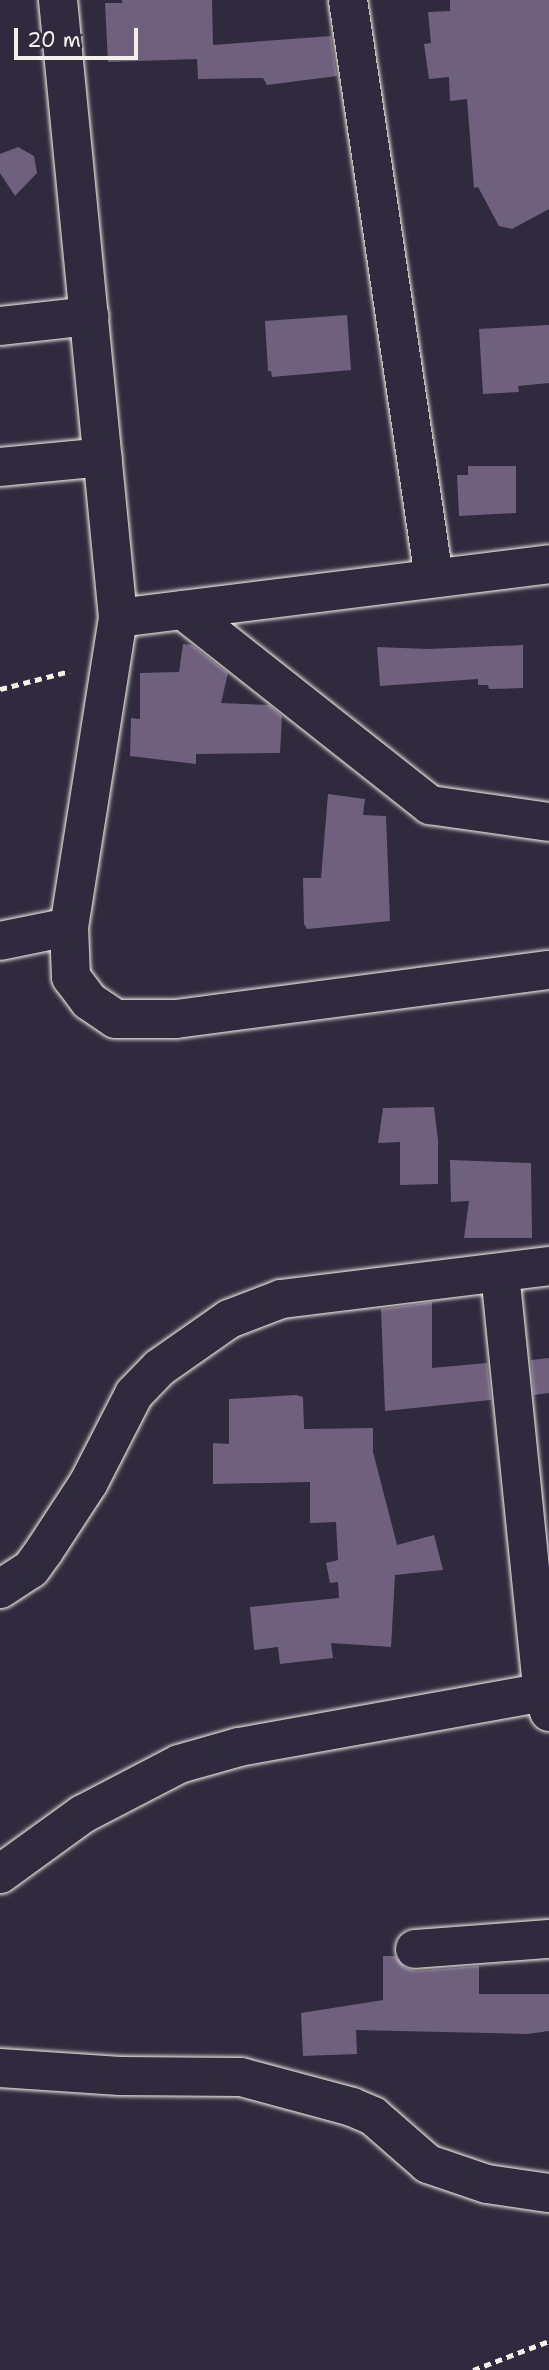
<!DOCTYPE html>
<style>
body{margin:0}
#map{position:relative;width:549px;height:2370px;overflow:hidden;background:#2f2a3d;font-family:"Shantell Sans",sans-serif}
div>[style]{position:absolute}
[style*='--x']{left:calc(var(--x)*1px);top:calc(var(--y)*1px);width:calc(var(--w)*1px);rotate:calc(var(--a)*1deg)}
.building>*{inset:0;background:#6f617d}
.path>*{height:4.5px;margin-top:-2.25px;transform-origin:0;background:repeating-linear-gradient(90deg,#f4f1e8 0 7px,transparent 0 12px)}
.roads{filter:drop-shadow(0 0 2px #f4f1e8) drop-shadow(0 0 2px #f4f1e8)}
.street>*{height:38px;margin:-19px;padding:0 19px;transform-origin:19px;border-radius:19px;background:#2f2a3d}
span{translate:-50% -50%;white-space:nowrap;text-align:center;line-height:1.15;-webkit-text-stroke:5px #2f2a3d;paint-order:stroke}
.scale{position:absolute;left:14px;top:28px;width:124px;height:32px;box-sizing:border-box;border:4px solid #f4f1e8;border-top:0;padding-left:9px;font-size:21px;line-height:24px;white-space:nowrap;color:#f4f1e8;-webkit-text-stroke:5px #2f2a3d;paint-order:stroke}
</style>
<div id="map">
<div class="building">
<i style="clip-path:polygon(122px 0,212px 0,213px 45px,331px 36px,337px 76px,267px 85px,263px 78px,198px 79px,197px 59px,108px 62px,105px 3px,122px 3px)"></i>
<i style="clip-path:polygon(450px 0,549px 0,549px 209px,512px 229px,499px 226px,478px 187px,474px 188px,467px 99px,450px 101px,449px 77px,429px 79px,424px 44px,431px 43px,428px 12px,450px 11px)"></i>
<i style="clip-path:polygon(18px 147px,34px 156px,37px 173px,15px 196px,0 173px,0 154px)"></i>
<i style="clip-path:polygon(347px 315px,351px 370px,272px 377px,271px 371px,268px 371px,265px 321px)"></i>
<i style="clip-path:polygon(549px 325px,549px 383px,518px 386px,519px 392px,483px 394px,479px 329px)"></i>
<i style="clip-path:polygon(468px 466px,516px 466px,516px 513px,459px 516px,457px 475px,468px 475px)"></i>
<i style="clip-path:polygon(183px 644px,192px 645px,228px 673px,221px 703px,269px 705px,282px 716px,280px 753px,196px 754px,196px 764px,130px 756px,131px 718px,140px 719px,140px 673px,179px 672px)"></i>
<i style="clip-path:polygon(523px 645px,523px 688px,489px 689px,488px 685px,478px 685px,478px 679px,380px 686px,377px 647px,428px 649px)"></i>
<i style="clip-path:polygon(328px 794px,365px 799px,363px 815px,386px 816px,390px 921px,307px 929px,304px 924px,303px 878px,321px 878px)"></i>
<i style="clip-path:polygon(434px 1107px,438px 1140px,438px 1184px,400px 1185px,400px 1142px,378px 1143px,383px 1108px)"></i>
<i style="clip-path:polygon(450px 1160px,531px 1163px,532px 1238px,464px 1238px,469px 1201px,451px 1202px)"></i>
<i style="clip-path:polygon(432px 1302px,432px 1368px,487px 1363px,491px 1400px,385px 1411px,381px 1309px)"></i>
<i style="clip-path:polygon(549px 1358px,549px 1393px,534px 1395px,531px 1360px)"></i>
<i style="clip-path:polygon(296px 1395px,303px 1397px,304px 1429px,373px 1428px,373px 1452px,397px 1545px,434px 1535px,443px 1570px,395px 1575px,391px 1647px,331px 1643px,333px 1658px,280px 1664px,278px 1647px,254px 1650px,250px 1607px,339px 1598px,338px 1582px,330px 1583px,326px 1563px,338px 1560px,336px 1522px,310px 1523px,310px 1482px,213px 1484px,213px 1443px,229px 1444px,229px 1399px)"></i>
<i style="clip-path:polygon(383px 1956px,395px 1956px,405px 1968px,416px 1971px,479px 1966px,479px 1994px,549px 1994px,549px 2031px,527px 2034px,356px 2030px,357px 2054px,303px 2056px,301px 2013px,383px 2000px)"></i>
</div>
<div class="path">
<i style="--x:0;--y:689;--w:72;--a:-14.4"></i>
<i style="--x:473;--y:2370;--w:81;--a:-20.9"></i>
</div>
<div class="roads">
<div class="street">
<i style="--x:58;--y:0;--w:621;--a:84.45"></i>
<i style="--x:118;--y:618;--w:313;--a:99"></i>
<i style="--x:69;--y:927;--w:50;--a:87.7"></i>
<i style="--x:71;--y:977;--w:30;--a:53"></i>
<i style="--x:89;--y:1001;--w:32;--a:34"></i>
<i style="--x:116;--y:1019;--w:60;--a:0"></i>
<i style="--x:176;--y:1019;--w:376;--a:-7.5"></i>
<i style="--x:348;--y:0;--w:584;--a:81.54"></i>
<i style="--x:0;--y:326;--w:90;--a:-6.4"></i>
<i style="--x:0;--y:467;--w:103;--a:-5.5"></i>
<i style="--x:183;--y:610;--w:315;--a:38.3"></i>
<i style="--x:430;--y:805;--w:120;--a:8.1"></i>
<i style="--x:118;--y:618;--w:434;--a:-7.1"></i>
<i style="--x:0;--y:941;--w:70;--a:-11.5"></i>
<i style="--x:500;--y:1273;--w:422;--a:84.2"></i>
<i style="--x:543;--y:1693;--w:20;--a:72"></i>
<i style="--x:0;--y:1589;--w:37;--a:-33"></i>
<i style="--x:31;--y:1569;--w:22;--a:-54"></i>
<i style="--x:44;--y:1551;--w:82;--a:-56.9"></i>
<i style="--x:89;--y:1482;--w:99;--a:-62.9"></i>
<i style="--x:134;--y:1394;--w:36;--a:-46"></i>
<i style="--x:159;--y:1368;--w:85;--a:-35"></i>
<i style="--x:229;--y:1319;--w:56;--a:-21"></i>
<i style="--x:281;--y:1299;--w:270;--a:-7"></i>
<i style="--x:0;--y:1874;--w:102;--a:-35.9"></i>
<i style="--x:83;--y:1814;--w:108;--a:-27.5"></i>
<i style="--x:179;--y:1764;--w:62;--a:-15.8"></i>
<i style="--x:239;--y:1747;--w:315;--a:-10.2"></i>
<i style="--x:415;--y:1949;--w:134;--a:-4.3"></i>
<i style="--x:0;--y:2068;--w:120;--a:3.8"></i>
<i style="--x:120;--y:2076;--w:121;--a:0.5"></i>
<i style="--x:241;--y:2077;--w:115;--a:15.1"></i>
<i style="--x:352;--y:2107;--w:23;--a:23"></i>
<i style="--x:373;--y:2116;--w:73;--a:41.1"></i>
<i style="--x:428;--y:2164;--w:62;--a:18.7"></i>
<i style="--x:487;--y:2184;--w:63;--a:8.3"></i>
</div>
</div>
<div class="scale">20 m</div>
</div>
